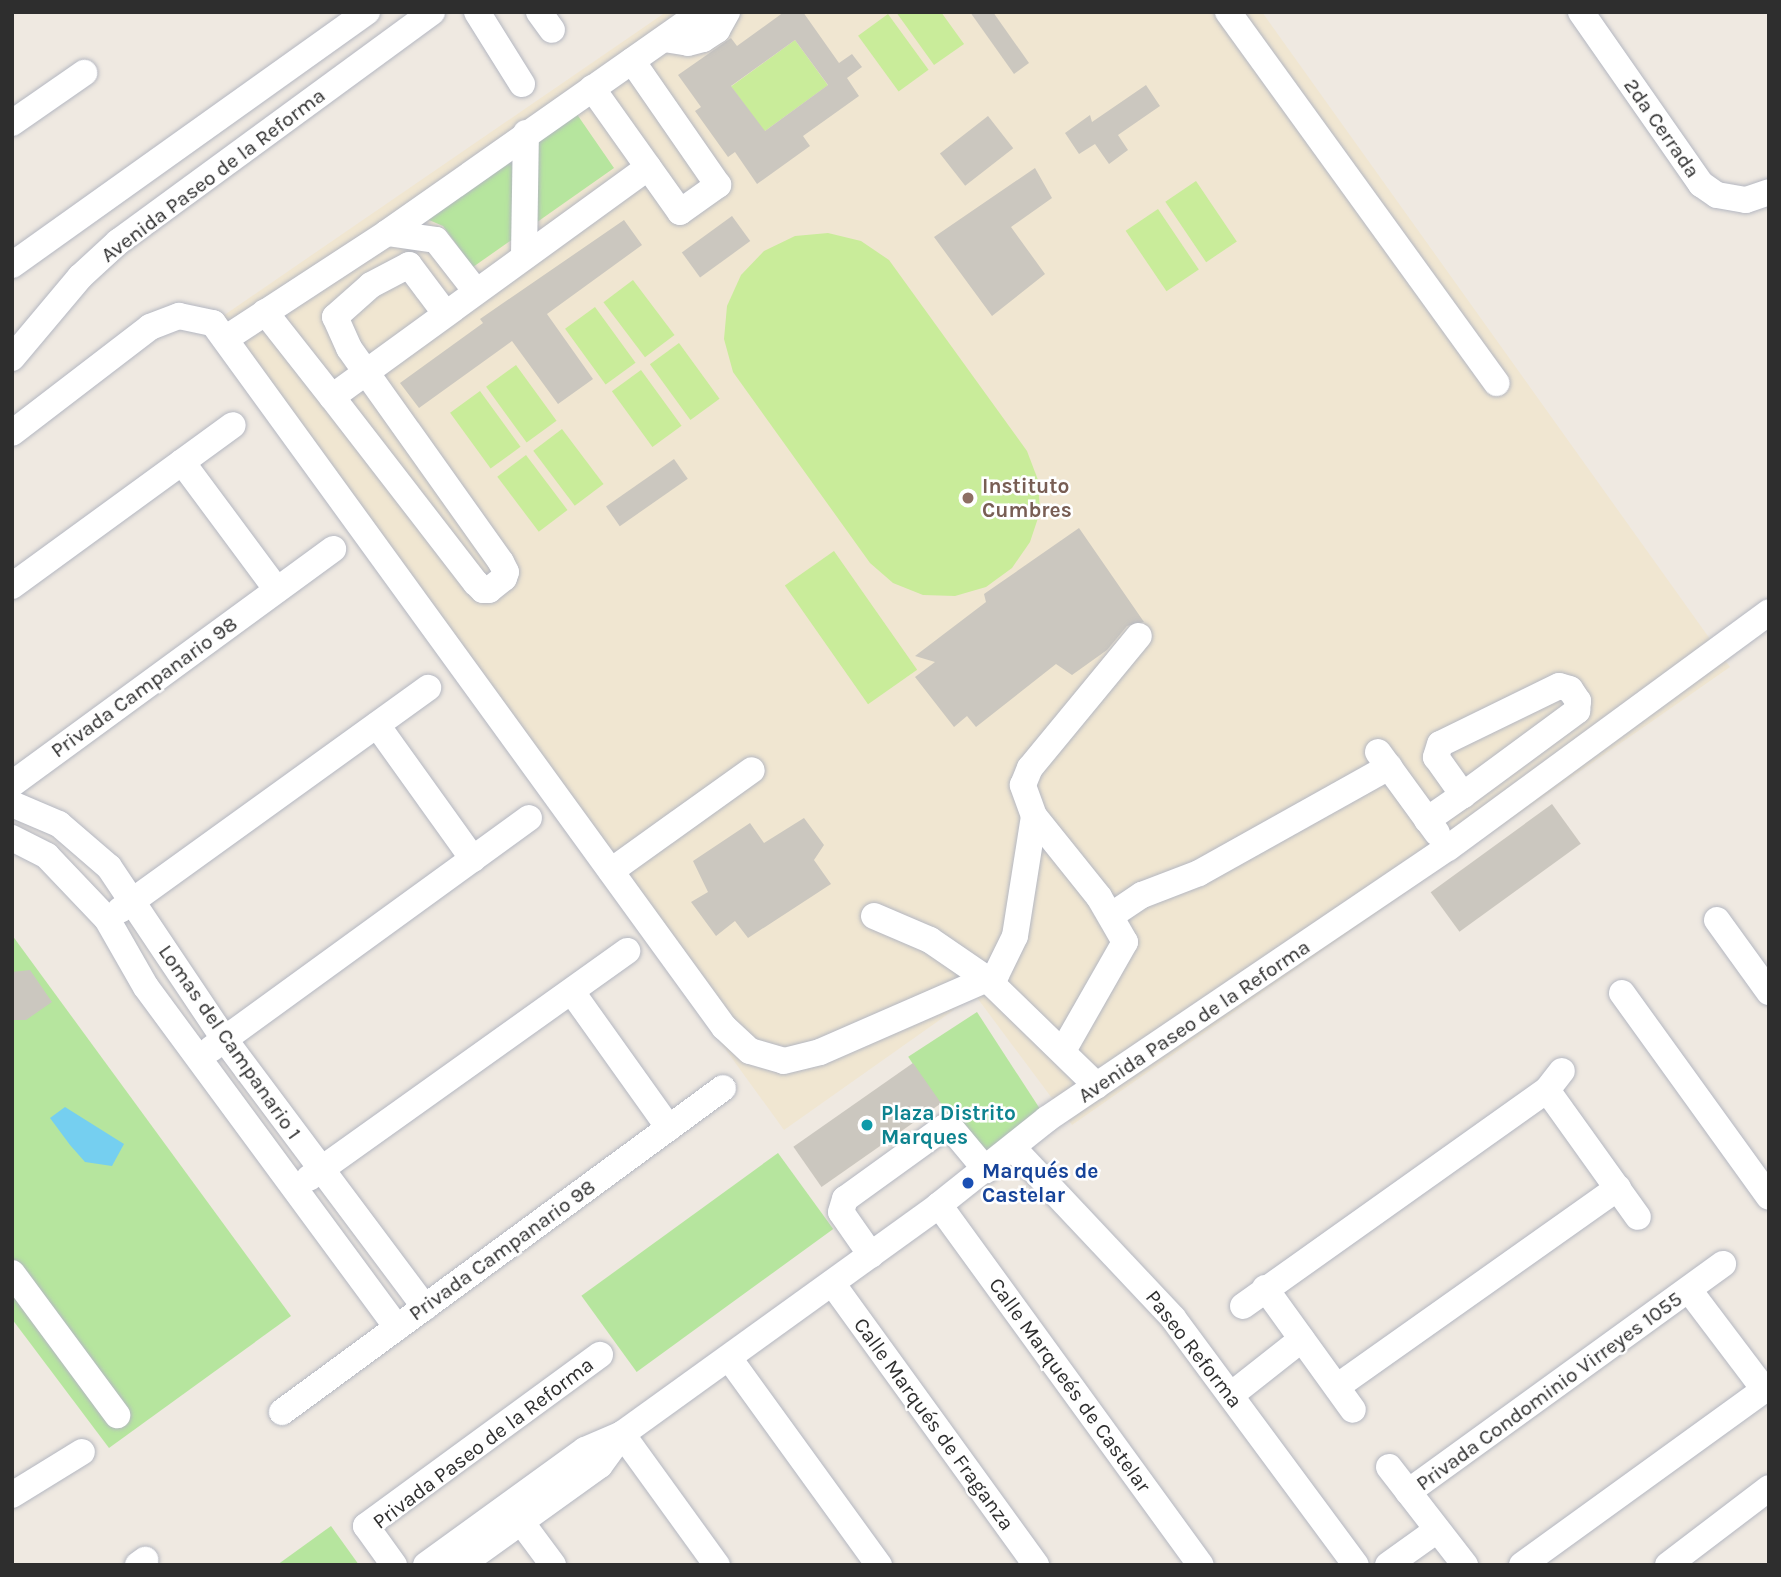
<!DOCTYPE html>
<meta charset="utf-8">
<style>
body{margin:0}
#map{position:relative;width:1781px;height:1577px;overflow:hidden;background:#efe9e1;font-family:Karla,sans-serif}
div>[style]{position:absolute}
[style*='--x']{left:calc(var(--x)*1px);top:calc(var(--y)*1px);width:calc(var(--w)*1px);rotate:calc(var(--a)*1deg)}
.education>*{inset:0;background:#f0e6d1}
.green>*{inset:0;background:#b6e59e;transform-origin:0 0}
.pitch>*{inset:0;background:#c9ec9a;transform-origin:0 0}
.water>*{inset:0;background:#75cff0}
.building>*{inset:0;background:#cbc7bf;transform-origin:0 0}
.roads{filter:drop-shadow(0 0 2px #b4b7c1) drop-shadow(0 0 2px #b4b7c1)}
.minor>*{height:26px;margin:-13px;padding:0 13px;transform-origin:13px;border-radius:13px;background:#fff}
.dots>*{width:19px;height:19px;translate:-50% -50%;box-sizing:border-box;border:4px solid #fff;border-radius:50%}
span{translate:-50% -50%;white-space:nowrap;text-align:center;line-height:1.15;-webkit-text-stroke:5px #fff;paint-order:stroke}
.street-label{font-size:21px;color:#2e2e2e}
.education-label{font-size:21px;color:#785e54;font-weight:700}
.left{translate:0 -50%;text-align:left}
.culture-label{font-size:21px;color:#0d838f;font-weight:700}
.transit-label{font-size:21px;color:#164399;font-weight:700}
.frame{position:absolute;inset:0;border:14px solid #2e2e2e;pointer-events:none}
</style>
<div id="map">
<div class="education">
<i style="clip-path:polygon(666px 12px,1262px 12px,1730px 667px,1072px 1125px,975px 995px,784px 1130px,204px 329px)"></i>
</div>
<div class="green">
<i style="clip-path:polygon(574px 110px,614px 168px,473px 267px,443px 226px,422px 217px)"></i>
<i style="clip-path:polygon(12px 935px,291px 1316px,109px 1448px,12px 1319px)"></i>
<i style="left:977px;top:1012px;width:128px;height:82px;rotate:57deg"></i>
<i style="left:778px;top:1153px;width:94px;height:243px;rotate:54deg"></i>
<i style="clip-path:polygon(331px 1526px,359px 1565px,277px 1565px)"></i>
</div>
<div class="pitch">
<i style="clip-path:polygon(896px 12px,941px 12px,964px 44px,934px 65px)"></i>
<i style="left:888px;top:14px;width:69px;height:37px;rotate:54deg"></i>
<i style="left:795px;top:40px;width:56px;height:79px;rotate:54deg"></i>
<i style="left:1196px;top:181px;width:73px;height:37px;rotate:56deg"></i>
<i style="left:1158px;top:209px;width:73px;height:39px;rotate:56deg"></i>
<i style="clip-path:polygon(828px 233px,861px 241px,889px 260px,1027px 451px,1038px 480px,1040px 512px,1030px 542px,1012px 568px,986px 587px,955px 596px,923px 595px,893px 583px,870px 563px,733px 372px,724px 339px,727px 306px,741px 275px,764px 251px,795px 236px)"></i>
<i style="left:633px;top:280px;width:69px;height:37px;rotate:53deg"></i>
<i style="left:595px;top:307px;width:69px;height:37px;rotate:54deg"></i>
<i style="left:679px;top:343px;width:69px;height:36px;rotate:54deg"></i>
<i style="left:516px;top:365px;width:69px;height:37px;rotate:54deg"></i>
<i style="left:641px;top:370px;width:69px;height:36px;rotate:54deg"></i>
<i style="left:480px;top:391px;width:69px;height:37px;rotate:54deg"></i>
<i style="left:562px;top:429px;width:69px;height:36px;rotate:53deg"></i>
<i style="left:526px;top:455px;width:69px;height:36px;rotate:53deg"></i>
<i style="left:834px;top:551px;width:145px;height:60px;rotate:55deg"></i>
</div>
<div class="water">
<i style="clip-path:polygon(65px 1107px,124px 1144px,112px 1166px,85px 1162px,70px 1145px,50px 1118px)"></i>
</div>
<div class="building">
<i style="clip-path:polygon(evenodd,784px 12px,803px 12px,839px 63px,852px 54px,862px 67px,847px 78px,859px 96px,803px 136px,810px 146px,757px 184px,735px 152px,728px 157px,695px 111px,701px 107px,678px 75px,731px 38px,737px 46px,784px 12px,795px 40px,828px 85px,765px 131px,731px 86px,795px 40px)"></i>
<i style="clip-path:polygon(970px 12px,993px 12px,1029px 63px,1014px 74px)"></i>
<i style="clip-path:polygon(1146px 85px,1160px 106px,1118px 135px,1128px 150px,1109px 164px,1095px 144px,1079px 154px,1065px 133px,1090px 115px,1092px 122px)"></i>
<i style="left:988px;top:116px;width:41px;height:61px;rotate:52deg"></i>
<i style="clip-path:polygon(1035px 168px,1052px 198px,1011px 227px,1045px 274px,992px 316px,934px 237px)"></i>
<i style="left:732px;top:216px;width:31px;height:62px;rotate:54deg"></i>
<i style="clip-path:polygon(624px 220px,642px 245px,547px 314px,593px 379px,558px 404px,512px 341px,419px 408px,400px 383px,483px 323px,480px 319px)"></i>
<i style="left:674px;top:459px;width:24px;height:83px;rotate:55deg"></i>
<i style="clip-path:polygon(1079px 528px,1144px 622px,1127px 626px,1107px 650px,1072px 675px,1056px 664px,976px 727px,967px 716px,954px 727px,915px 677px,935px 662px,915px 656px,986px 602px,984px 594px)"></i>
<i style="left:1552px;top:804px;width:49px;height:150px;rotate:54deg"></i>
<i style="clip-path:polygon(804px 818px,824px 845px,814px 860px,831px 884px,748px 938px,735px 921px,716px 936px,691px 902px,708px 892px,693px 861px,750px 823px,764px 843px)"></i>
<i style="clip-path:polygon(30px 970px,52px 1002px,26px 1020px,12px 1020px,12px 972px)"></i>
<i style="left:913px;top:1063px;width:49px;height:146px;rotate:55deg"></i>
</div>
<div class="roads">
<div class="minor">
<i style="--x:477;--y:12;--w:85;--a:58"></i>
<i style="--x:539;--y:12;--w:22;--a:54"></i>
<i style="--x:1228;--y:12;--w:458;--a:54.1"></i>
<i style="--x:1581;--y:12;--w:210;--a:55.1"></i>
<i style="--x:1701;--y:184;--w:19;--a:35"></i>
<i style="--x:1717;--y:195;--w:29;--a:10"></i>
<i style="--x:1746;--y:200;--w:24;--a:-19"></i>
<i style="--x:664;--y:39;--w:24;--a:9"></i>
<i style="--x:688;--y:43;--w:16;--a:-15"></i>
<i style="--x:703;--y:39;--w:17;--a:-33"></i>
<i style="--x:717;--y:30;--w:21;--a:-61"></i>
<i style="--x:592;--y:88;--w:152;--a:54.6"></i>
<i style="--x:680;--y:212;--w:47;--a:-35.4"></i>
<i style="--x:718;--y:185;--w:151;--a:-124.7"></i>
<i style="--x:12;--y:123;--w:88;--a:-34.8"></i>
<i style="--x:387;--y:233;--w:49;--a:8.1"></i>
<i style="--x:436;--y:240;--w:63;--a:52"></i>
<i style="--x:524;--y:255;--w:122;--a:-89.1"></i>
<i style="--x:12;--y:265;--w:436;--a:-35.5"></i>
<i style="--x:265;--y:312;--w:108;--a:51.8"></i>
<i style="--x:332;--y:397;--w:391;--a:-36"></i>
<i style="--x:225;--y:339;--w:194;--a:-33.2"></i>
<i style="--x:387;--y:233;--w:385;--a:-35.1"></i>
<i style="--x:12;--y:358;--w:106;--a:-50"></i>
<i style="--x:80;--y:277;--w:52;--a:-42.6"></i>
<i style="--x:118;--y:242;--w:389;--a:-36.2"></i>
<i style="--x:332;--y:397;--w:235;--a:52.3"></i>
<i style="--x:476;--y:583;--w:10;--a:45"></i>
<i style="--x:483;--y:590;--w:6;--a:0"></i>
<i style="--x:489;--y:590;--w:19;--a:-39"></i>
<i style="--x:504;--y:578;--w:6;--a:-72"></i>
<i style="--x:506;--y:572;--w:11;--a:-117"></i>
<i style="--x:501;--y:562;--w:262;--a:-125.4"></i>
<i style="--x:349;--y:348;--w:34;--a:-114"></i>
<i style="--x:335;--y:317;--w:48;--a:-41.6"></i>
<i style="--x:371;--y:285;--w:43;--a:-27.8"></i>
<i style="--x:409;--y:265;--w:60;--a:53.1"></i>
<i style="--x:12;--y:433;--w:174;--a:-37.5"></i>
<i style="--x:150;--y:327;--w:31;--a:-21"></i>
<i style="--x:179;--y:316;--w:35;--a:12"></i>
<i style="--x:213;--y:323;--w:870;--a:54.03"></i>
<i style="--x:724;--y:1027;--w:35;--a:43"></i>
<i style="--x:750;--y:1051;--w:35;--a:16"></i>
<i style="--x:784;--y:1061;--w:37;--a:-14"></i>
<i style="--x:820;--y:1052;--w:192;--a:-23.6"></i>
<i style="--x:996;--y:975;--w:43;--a:-64"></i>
<i style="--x:1015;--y:936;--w:121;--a:-81"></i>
<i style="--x:182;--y:462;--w:159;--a:53.4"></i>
<i style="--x:12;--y:586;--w:273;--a:-36.1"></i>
<i style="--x:377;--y:725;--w:165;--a:54.4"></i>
<i style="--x:1378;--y:752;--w:100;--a:53.9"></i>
<i style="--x:12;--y:784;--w:398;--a:-36.2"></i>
<i style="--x:12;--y:804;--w:51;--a:23.1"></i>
<i style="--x:59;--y:824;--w:66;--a:40.7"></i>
<i style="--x:109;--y:867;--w:208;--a:56.2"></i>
<i style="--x:225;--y:1040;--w:334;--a:53.2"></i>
<i style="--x:1427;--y:820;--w:44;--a:-34.8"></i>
<i style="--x:1463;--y:795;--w:142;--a:-36.4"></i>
<i style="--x:1577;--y:711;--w:10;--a:-84"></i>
<i style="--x:1578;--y:701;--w:14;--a:-124"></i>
<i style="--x:1570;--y:689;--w:11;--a:-165"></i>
<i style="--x:1559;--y:686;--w:132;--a:154"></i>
<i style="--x:1440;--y:744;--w:14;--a:107"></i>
<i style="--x:1436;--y:757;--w:47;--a:54.6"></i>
<i style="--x:12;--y:838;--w:39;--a:27"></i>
<i style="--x:47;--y:856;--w:87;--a:46.4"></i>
<i style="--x:107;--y:919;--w:78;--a:60.2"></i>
<i style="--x:146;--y:987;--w:423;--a:53.6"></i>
<i style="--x:611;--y:871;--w:173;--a:-35.6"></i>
<i style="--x:120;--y:910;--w:380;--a:-35.8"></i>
<i style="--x:1112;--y:915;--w:36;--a:-34"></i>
<i style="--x:1142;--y:895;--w:61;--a:-21.1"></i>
<i style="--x:1199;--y:873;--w:218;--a:-29.2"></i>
<i style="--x:874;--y:916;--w:61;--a:23.2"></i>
<i style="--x:930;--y:940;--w:69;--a:34.4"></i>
<i style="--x:987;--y:979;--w:153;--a:44.2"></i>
<i style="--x:1717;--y:920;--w:89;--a:54.2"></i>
<i style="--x:572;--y:992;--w:167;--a:54.5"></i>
<i style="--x:1622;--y:993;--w:251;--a:54.2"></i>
<i style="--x:211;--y:1049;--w:393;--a:-36"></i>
<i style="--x:1064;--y:1049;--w:123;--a:-60.3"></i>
<i style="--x:1125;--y:942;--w:52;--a:-120"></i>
<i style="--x:1099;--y:897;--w:104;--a:-128.7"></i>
<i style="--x:1034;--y:816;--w:33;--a:-110"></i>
<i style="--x:1023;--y:785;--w:18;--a:-68"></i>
<i style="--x:1030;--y:768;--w:171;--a:-50.5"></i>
<i style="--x:1547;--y:1090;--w:156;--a:54.4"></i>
<i style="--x:1014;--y:1149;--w:232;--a:46.7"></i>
<i style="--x:1173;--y:1318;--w:307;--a:53.5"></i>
<i style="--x:309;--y:1178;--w:391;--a:-35.5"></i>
<i style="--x:939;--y:1205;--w:445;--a:54"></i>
<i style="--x:871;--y:1255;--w:52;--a:-124.9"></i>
<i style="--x:841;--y:1212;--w:14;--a:-73"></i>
<i style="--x:845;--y:1199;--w:123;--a:-35.8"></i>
<i style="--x:945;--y:1127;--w:6;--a:9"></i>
<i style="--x:951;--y:1128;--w:55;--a:50.2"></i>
<i style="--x:12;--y:1273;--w:177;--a:53.5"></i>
<i style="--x:832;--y:1283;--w:348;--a:54.1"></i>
<i style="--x:1265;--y:1288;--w:150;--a:54.2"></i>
<i style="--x:1689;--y:1290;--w:123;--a:52.9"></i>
<i style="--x:1243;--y:1306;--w:373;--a:-35.4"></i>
<i style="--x:1547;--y:1090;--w:24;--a:-52"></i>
<i style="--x:729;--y:1358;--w:256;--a:54.1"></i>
<i style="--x:1338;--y:1386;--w:343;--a:-35.3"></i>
<i style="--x:1231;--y:1395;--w:90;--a:-38.3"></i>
<i style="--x:282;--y:1412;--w:547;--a:-36.3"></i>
<i style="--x:622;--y:1434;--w:162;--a:54.1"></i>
<i style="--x:1389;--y:1467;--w:124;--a:52.2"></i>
<i style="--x:1408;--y:1492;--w:389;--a:-35.9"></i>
<i style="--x:12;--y:1495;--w:82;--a:-31.6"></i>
<i style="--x:510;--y:1507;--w:72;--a:53.4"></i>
<i style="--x:138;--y:1565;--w:9;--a:-36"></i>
<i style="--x:394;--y:1565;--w:48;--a:-125.7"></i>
<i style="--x:366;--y:1526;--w:290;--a:-36.2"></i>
<i style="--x:426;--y:1565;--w:196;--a:-35.9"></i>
<i style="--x:585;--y:1450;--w:40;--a:-23.4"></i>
<i style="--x:622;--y:1434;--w:391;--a:-35.8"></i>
<i style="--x:939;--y:1205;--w:138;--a:-38.5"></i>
<i style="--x:1047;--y:1119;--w:484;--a:-34.1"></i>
<i style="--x:1448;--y:848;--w:398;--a:-36.3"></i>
<i style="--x:461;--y:1565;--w:171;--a:-35.7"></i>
<i style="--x:600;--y:1465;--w:36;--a:-54"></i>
<i style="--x:1388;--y:1565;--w:60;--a:-35.5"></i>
<i style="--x:1522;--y:1565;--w:305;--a:-35.9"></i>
<i style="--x:1668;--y:1565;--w:127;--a:-37.3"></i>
</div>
</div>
<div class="dots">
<i style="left:968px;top:498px;background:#8d6e63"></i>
<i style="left:867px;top:1125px;background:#0f9aa8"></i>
<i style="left:968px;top:1183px;background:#1a4fb4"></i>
</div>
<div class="street-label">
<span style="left:1662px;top:128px;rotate:55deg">2da Cerrada</span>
<span style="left:213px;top:175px;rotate:-37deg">Avenida Paseo de la Reforma</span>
<span style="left:144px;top:687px;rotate:-36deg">Privada Campanario 98</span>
<span style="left:1194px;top:1021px;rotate:-34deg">Avenida Paseo de la Reforma</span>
<span style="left:230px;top:1042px;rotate:55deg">Lomas del Campanario 1</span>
<span style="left:502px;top:1250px;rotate:-36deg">Privada Campanario 98</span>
<span style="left:1194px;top:1349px;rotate:52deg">Paseo Reforma</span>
<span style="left:1070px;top:1385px;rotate:54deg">Calle Marqueés de Castelar</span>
<span style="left:1549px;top:1391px;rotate:-36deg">Privada Condominio Virreyes 1055</span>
<span style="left:934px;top:1424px;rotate:54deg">Calle Marqués de Fraganza</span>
<span style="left:483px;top:1443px;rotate:-37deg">Privada Paseo de la Reforma</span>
</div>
<div class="education-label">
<span class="left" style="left:982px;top:498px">Instituto<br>Cumbres</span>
</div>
<div class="culture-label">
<span class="left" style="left:881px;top:1125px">Plaza Distrito<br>Marques</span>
</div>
<div class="transit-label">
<span class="left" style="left:982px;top:1183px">Marqués de<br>Castelar</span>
</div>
<div class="frame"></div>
</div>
